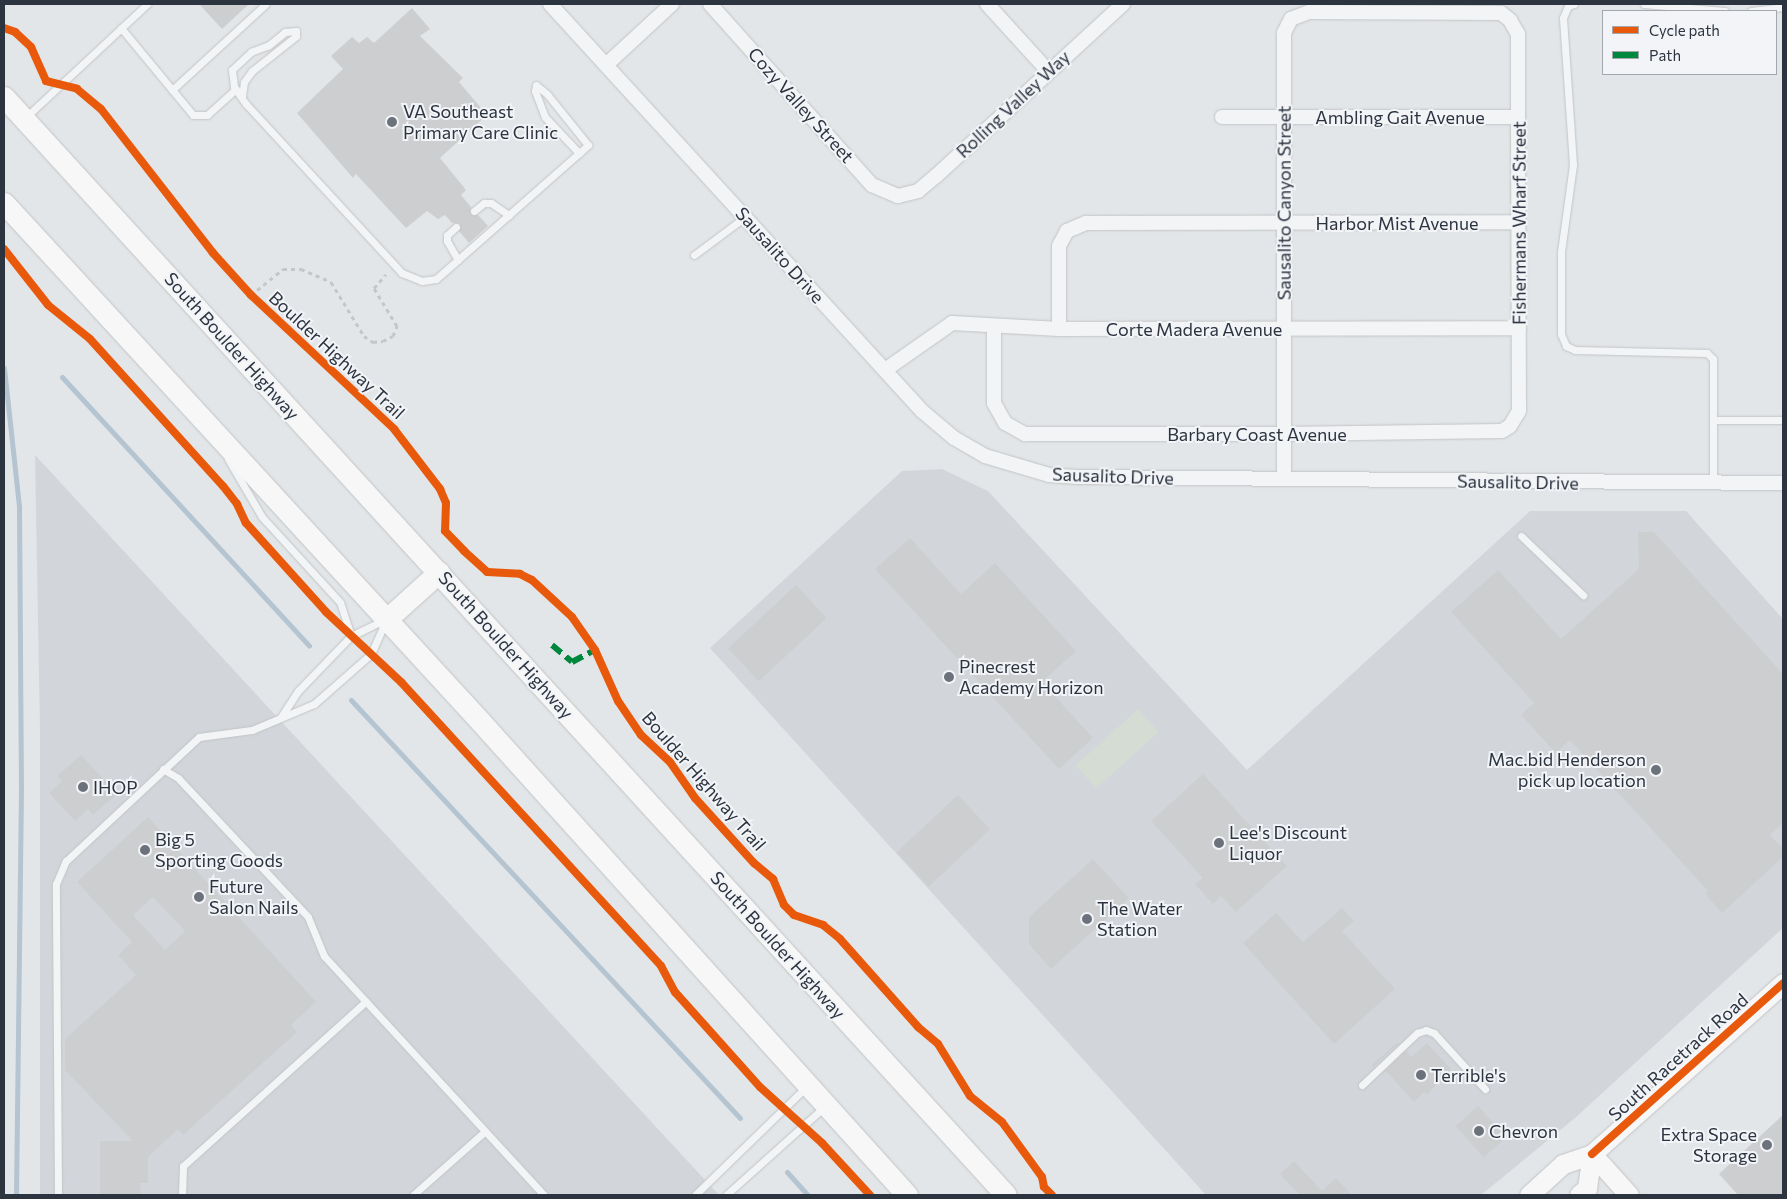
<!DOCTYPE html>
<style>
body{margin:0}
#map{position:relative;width:1787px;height:1199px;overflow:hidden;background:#e3e6e8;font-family:Commissioner,sans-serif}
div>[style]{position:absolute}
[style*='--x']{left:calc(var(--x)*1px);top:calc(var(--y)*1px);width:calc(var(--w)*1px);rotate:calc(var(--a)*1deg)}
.built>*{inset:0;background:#d2d6db}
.green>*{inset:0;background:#d5dcd4;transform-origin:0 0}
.stream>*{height:5px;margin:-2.5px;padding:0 2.5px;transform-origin:2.5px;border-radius:2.5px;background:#b4c4d0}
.building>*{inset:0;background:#ccced0;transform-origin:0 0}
.path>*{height:3px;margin-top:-1.5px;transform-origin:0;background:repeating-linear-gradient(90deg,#c4c6c8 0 4px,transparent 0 8px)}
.roads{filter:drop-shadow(0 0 1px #c2c4c6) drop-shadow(0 0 1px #c2c4c6)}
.lane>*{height:7px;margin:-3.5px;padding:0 3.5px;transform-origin:3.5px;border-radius:3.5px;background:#f3f4f5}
.street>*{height:14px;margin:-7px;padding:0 7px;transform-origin:7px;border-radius:7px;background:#f3f4f5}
.secondary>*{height:19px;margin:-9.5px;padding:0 9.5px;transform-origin:9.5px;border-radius:9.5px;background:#f7f7f7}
.primary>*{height:21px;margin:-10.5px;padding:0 10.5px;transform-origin:10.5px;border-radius:10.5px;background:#f7f7f7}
.quiet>*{height:6px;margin-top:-3px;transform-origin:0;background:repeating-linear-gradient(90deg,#00873e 0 12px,transparent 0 18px)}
.cycleway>*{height:8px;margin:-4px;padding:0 4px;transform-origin:4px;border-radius:4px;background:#e8590c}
.dots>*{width:14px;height:14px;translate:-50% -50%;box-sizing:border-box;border:2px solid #f2f4f7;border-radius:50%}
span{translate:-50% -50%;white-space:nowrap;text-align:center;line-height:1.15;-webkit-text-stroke:4px #f2f4f7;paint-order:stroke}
.street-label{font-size:18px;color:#2c3440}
.poi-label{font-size:18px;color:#2c3440}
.left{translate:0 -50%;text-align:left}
.right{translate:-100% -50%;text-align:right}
.frame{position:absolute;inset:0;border:5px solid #2c3440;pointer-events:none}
.legend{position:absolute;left:1602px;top:10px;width:175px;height:65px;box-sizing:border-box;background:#f2f4f7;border:1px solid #a3a7ae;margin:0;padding:6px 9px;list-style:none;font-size:15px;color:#2c3440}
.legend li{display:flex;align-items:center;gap:10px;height:25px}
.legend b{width:25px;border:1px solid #a3a7ae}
</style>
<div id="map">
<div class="built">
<i style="clip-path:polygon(35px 455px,719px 1195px,40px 1195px,40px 731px)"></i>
<i style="clip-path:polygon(942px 469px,988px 491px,1247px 770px,1530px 511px,1686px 511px,1783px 619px,1783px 928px,1575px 1118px,1481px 1195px,1206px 1195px,710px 648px,902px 471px)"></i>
</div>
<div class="green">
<i style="left:1138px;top:709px;width:31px;height:84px;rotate:48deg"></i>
</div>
<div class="stream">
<i style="--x:4;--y:368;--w:139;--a:83.8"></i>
<i style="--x:19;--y:506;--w:282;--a:89.6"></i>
<i style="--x:21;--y:788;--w:407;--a:90.7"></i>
<i style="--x:62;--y:377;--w:365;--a:47.4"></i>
<i style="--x:351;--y:700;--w:571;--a:47.06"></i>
<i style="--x:787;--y:1172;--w:31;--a:48"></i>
</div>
<div class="building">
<i style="clip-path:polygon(199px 4px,249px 4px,222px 29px)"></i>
<i style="clip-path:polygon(412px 8px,430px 29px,420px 36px,463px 78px,459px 82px,487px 115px,440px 158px,466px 190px,461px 195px,471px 207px,470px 214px,478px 215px,488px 226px,469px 243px,459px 231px,460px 224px,452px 223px,445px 215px,438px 219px,427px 211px,406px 228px,356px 174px,353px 178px,297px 113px,343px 69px,331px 56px,352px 37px,359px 43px,367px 37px,374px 43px)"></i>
<i style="clip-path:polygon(1638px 532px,1654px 532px,1783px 674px,1783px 823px,1770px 835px,1783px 849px,1783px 857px,1722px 913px,1705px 894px,1708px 891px,1570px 740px,1556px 753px,1521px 715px,1534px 703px,1451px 612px,1498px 570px,1561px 639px,1639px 569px)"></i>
<i style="clip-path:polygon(910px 538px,961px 594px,995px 563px,1076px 651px,1042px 682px,1093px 738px,1059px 769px,875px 569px)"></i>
<i style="left:796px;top:585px;width:45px;height:93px;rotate:47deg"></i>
<i style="clip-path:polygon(81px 755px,117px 794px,93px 815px,88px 809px,75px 821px,49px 793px,62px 781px,57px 776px)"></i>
<i style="clip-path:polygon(1203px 774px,1287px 866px,1236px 912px,1221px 896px,1213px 904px,1195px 884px,1203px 878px,1151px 821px)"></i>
<i style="left:958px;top:795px;width:47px;height:84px;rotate:47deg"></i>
<i style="clip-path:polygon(evenodd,148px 817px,316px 1002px,291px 1025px,297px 1032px,183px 1135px,178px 1129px,148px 1157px,148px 1183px,140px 1183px,141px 1195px,100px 1195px,100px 1141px,133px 1141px,65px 1070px,65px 1039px,136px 975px,118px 955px,132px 942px,77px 882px,148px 817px,153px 897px,185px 931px,165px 950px,133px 915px,153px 897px)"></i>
<i style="clip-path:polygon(1093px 859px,1129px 898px,1051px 969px,1029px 944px,1029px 917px)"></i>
<i style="clip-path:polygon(1342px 908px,1354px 921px,1342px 931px,1395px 989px,1334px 1044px,1243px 943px,1276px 913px,1303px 942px)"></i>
<i style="clip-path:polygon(1398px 1042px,1399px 1043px,1373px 1067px,1372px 1065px)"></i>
<i style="clip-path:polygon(1427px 1043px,1451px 1069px,1427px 1095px,1424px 1092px,1414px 1102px,1386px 1071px,1380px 1075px,1406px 1051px,1411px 1057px)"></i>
<i style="left:1478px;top:1106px;width:42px;height:30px;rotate:48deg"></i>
<i style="clip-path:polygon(1783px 1115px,1783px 1195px,1738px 1195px,1719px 1174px)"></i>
<i style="clip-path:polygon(1294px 1161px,1322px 1191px,1336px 1178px,1352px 1195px,1300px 1195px,1280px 1174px)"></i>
</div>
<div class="path">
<i style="--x:251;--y:295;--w:41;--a:-39.1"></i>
<i style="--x:283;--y:269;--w:18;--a:0"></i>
<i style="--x:301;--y:269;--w:33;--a:23"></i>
<i style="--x:331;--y:282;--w:63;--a:58.6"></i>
<i style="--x:364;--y:336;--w:11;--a:34"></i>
<i style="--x:373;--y:342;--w:10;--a:-6"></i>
<i style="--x:383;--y:341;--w:11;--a:-27"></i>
<i style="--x:393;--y:336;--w:11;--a:-68"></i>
<i style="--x:397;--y:326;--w:44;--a:-121.2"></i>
<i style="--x:374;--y:288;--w:18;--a:-49"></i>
</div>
<div class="roads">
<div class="lane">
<i style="--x:1574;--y:4;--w:6;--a:162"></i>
<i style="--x:1568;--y:6;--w:13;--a:113"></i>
<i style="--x:1563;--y:18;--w:147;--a:86.1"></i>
<i style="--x:1573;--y:165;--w:88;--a:97.9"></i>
<i style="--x:1561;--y:252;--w:82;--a:90"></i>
<i style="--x:1561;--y:334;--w:13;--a:67"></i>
<i style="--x:1566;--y:346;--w:10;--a:24"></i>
<i style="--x:1575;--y:350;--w:132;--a:1.3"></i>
<i style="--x:1707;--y:353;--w:8;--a:45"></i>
<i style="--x:1713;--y:359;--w:124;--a:90"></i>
<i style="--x:1644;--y:4;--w:81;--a:4.9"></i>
<i style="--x:1751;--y:11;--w:32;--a:-7"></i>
<i style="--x:121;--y:28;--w:113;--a:50.4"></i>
<i style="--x:193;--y:115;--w:14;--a:0"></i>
<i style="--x:207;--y:115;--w:39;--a:-42"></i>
<i style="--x:536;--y:85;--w:6;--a:99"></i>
<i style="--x:535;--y:91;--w:28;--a:69"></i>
<i style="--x:545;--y:117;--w:50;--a:46.6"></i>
<i style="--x:172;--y:90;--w:127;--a:-42.5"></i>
<i style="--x:242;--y:96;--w:14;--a:-82"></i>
<i style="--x:244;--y:82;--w:14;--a:-54"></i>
<i style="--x:252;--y:71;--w:56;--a:-38.5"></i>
<i style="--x:296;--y:36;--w:5;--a:-90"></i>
<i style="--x:296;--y:31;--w:11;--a:175"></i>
<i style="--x:285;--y:32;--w:21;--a:141"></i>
<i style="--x:269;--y:45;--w:19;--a:159"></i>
<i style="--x:251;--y:52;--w:26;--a:137"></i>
<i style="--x:232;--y:70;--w:17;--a:83"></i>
<i style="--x:234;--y:87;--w:21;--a:55"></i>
<i style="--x:246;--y:104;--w:230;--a:47.3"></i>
<i style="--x:402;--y:273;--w:22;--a:22"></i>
<i style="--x:422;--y:281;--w:14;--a:-8"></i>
<i style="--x:436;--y:279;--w:203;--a:-41.4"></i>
<i style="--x:588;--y:145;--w:65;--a:-128.8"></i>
<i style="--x:547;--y:94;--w:14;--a:-141"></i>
<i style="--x:26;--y:117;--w:166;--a:-43"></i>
<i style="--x:474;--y:211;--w:13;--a:-39"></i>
<i style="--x:484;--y:203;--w:7;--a:0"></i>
<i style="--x:491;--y:203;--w:22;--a:34"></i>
<i style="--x:456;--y:227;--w:12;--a:138"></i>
<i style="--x:447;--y:235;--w:6;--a:90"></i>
<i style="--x:447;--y:241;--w:22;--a:60"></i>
<i style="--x:694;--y:255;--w:64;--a:-36.7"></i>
<i style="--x:1714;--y:420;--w:69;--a:0"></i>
<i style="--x:228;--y:459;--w:67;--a:59.6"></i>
<i style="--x:262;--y:517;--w:115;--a:47.5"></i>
<i style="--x:340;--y:602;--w:36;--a:72"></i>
<i style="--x:1521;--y:536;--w:86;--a:43.6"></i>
<i style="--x:281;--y:717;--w:31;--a:-57"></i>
<i style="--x:298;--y:691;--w:76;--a:-46.1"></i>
<i style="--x:351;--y:636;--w:37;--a:-26"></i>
<i style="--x:163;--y:769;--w:17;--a:31"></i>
<i style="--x:178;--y:778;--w:190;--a:46.9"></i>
<i style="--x:308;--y:917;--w:42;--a:67.7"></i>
<i style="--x:324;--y:956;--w:325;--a:47.4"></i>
<i style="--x:1362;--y:1085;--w:76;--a:-43.4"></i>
<i style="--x:1417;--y:1033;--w:9;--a:-18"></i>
<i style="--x:1426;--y:1030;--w:9;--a:21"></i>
<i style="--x:1434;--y:1033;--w:76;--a:47.7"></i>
<i style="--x:58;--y:1195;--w:311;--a:-90.4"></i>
<i style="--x:56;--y:884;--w:25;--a:-67"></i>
<i style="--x:66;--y:861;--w:182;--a:-43"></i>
<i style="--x:199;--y:737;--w:53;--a:-7.5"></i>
<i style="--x:252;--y:730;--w:67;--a:-22.8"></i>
<i style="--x:314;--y:704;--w:76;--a:-41.3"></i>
<i style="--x:371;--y:654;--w:34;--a:-66"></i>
<i style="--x:182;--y:1195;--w:29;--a:-88"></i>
<i style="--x:183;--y:1166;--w:246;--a:-42"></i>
<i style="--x:413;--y:1195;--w:96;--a:-41.6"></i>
<i style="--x:695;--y:1195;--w:156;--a:-44.2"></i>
<i style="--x:726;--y:1195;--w:132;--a:-41.9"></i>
</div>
<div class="street">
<i style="--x:550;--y:4;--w:551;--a:47.57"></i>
<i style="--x:922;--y:411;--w:42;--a:40.2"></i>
<i style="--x:954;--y:438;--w:36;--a:30"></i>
<i style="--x:985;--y:456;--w:67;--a:16.5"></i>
<i style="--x:1049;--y:475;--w:27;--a:4"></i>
<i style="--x:1076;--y:477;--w:707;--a:0.49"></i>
<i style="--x:710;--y:4;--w:243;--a:48.2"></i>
<i style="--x:872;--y:185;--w:28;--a:23"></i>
<i style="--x:898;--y:196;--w:21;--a:-14"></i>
<i style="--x:918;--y:191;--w:23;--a:-40"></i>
<i style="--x:936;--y:176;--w:254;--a:-42.6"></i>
<i style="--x:987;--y:4;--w:91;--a:47.7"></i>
<i style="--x:606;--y:65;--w:90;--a:-42.7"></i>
<i style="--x:1222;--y:117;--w:296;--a:0"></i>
<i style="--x:994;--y:326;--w:77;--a:90"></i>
<i style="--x:994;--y:403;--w:23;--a:61"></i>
<i style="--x:1005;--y:423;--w:23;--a:29"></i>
<i style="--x:1025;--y:434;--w:259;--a:0"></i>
<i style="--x:1284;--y:434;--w:218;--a:-0.8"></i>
<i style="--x:1502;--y:431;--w:9;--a:-32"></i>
<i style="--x:1510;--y:426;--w:17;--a:-59"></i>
<i style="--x:1519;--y:411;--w:294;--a:-90.2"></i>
<i style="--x:1518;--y:117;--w:83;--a:-90"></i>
<i style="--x:1518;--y:34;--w:16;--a:-120"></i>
<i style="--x:1510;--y:20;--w:11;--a:-142"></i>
<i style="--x:1501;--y:13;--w:192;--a:-179.7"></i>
<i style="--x:1309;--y:12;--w:19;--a:159"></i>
<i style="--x:1291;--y:19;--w:16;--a:117"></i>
<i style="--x:1284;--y:33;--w:445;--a:90"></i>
<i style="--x:1059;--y:329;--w:83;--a:-90"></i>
<i style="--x:1059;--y:246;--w:17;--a:-62"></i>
<i style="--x:1067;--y:231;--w:21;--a:-23"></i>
<i style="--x:1086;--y:223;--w:433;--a:-0.1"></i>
<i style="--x:885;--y:370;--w:82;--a:-35"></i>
<i style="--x:952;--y:323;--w:107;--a:3.2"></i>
<i style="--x:1059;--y:329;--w:460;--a:-0.1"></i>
</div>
<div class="secondary">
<i style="--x:1592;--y:1154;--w:55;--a:47.9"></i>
<i style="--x:1529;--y:1195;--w:46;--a:-42.4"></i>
<i style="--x:1563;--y:1164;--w:31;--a:-19"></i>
<i style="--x:1592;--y:1154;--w:256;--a:-41.8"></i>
<i style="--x:1579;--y:1195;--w:11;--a:-41"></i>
<i style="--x:1587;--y:1188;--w:34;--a:-82"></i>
</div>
<div class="primary">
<i style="--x:4;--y:97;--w:1486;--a:47.62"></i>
<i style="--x:4;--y:203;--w:703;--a:47.42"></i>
<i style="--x:480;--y:721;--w:638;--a:47.99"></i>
<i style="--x:387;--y:619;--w:70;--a:-42.1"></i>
</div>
</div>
<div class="quiet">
<i style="--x:552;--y:645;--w:26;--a:40"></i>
<i style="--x:572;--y:662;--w:26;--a:-28"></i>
</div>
<div class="cycleway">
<i style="--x:4;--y:28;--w:12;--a:20"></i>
<i style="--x:15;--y:32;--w:22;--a:43"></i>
<i style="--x:31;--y:47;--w:37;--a:66"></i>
<i style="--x:46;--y:81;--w:32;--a:14"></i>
<i style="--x:77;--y:89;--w:31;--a:40"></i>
<i style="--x:101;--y:109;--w:182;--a:52.1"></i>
<i style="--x:213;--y:253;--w:57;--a:47.9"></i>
<i style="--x:251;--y:295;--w:196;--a:43.1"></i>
<i style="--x:394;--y:429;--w:76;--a:52.5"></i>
<i style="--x:440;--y:489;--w:15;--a:67"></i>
<i style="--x:446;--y:503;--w:28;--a:92"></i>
<i style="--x:445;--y:531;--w:28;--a:46"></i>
<i style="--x:464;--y:551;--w:31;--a:42"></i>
<i style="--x:487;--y:572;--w:33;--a:3"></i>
<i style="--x:520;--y:574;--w:13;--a:27"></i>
<i style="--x:532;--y:580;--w:54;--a:42.8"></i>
<i style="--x:572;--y:617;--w:40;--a:55.1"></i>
<i style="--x:595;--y:650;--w:56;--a:65.7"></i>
<i style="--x:618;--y:701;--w:41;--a:55.9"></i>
<i style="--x:641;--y:735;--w:40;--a:43"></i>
<i style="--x:670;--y:762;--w:44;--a:55.2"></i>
<i style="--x:695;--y:798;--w:88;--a:47.8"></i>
<i style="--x:754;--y:863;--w:25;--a:40"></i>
<i style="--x:773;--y:879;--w:28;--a:67"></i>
<i style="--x:784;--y:905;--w:14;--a:45"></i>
<i style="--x:794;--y:915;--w:31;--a:19"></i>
<i style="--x:823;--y:925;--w:22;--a:39"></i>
<i style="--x:840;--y:939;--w:118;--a:48.4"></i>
<i style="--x:918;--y:1027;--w:26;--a:40"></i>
<i style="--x:938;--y:1044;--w:61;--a:58.4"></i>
<i style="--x:970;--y:1096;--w:41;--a:39.1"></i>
<i style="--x:1002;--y:1122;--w:68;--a:54"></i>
<i style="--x:1042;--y:1177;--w:10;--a:79"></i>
<i style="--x:1044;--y:1187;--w:11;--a:45"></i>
<i style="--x:4;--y:249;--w:71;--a:51.8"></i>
<i style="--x:48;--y:305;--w:54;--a:39"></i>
<i style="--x:90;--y:339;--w:198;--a:47.9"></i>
<i style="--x:223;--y:486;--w:23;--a:52"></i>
<i style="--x:237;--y:504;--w:21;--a:65"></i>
<i style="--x:246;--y:523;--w:120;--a:48"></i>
<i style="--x:326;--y:612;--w:103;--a:43"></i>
<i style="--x:401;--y:682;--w:385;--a:47.5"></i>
<i style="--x:661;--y:966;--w:30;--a:62"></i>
<i style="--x:675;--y:992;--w:127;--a:48.2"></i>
<i style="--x:760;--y:1087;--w:84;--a:42.1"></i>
<i style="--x:822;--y:1143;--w:71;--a:47.3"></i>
<i style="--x:1592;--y:1154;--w:256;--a:-41.8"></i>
</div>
<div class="dots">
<i style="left:392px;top:122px;background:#6c727b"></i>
<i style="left:949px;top:677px;background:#6c727b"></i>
<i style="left:1656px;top:770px;background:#6c727b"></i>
<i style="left:83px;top:787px;background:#6c727b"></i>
<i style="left:1219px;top:843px;background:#6c727b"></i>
<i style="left:145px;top:850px;background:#6c727b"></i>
<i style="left:199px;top:897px;background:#6c727b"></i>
<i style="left:1087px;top:919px;background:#6c727b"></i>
<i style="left:1421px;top:1075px;background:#6c727b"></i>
<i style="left:1479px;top:1131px;background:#6c727b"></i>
<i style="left:1767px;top:1145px;background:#6c727b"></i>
</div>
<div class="street-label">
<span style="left:1013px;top:104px;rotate:-43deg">Rolling Valley Way</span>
<span style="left:801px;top:105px;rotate:48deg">Cozy Valley Street</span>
<span style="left:1400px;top:117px">Ambling Gait Avenue</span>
<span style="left:1284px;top:203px;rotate:-90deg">Sausalito Canyon Street</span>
<span style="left:1397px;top:223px">Harbor Mist Avenue</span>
<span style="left:1519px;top:223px;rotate:-90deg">Fishermans Wharf Street</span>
<span style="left:780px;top:255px;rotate:48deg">Sausalito Drive</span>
<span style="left:1194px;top:329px">Corte Madera Avenue</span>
<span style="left:232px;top:346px;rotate:48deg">South Boulder Highway</span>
<span style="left:337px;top:355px;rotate:43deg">Boulder Highway Trail</span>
<span style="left:1257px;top:434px">Barbary Coast Avenue</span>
<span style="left:1113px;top:476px;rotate:2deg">Sausalito Drive</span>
<span style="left:1518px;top:482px;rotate:1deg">Sausalito Drive</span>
<span style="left:506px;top:645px;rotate:48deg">South Boulder Highway</span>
<span style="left:704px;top:781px;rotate:49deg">Boulder Highway Trail</span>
<span style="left:778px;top:945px;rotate:48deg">South Boulder Highway</span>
<span style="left:1678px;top:1057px;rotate:-42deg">South Racetrack Road</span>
</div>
<div class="poi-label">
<span class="left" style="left:403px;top:122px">VA Southeast<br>Primary Care Clinic</span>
<span class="left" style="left:959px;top:677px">Pinecrest<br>Academy Horizon</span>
<span class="right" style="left:1646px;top:770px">Mac.bid Henderson<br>pick up location</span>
<span class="left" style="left:93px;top:787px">IHOP</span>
<span class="left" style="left:1229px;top:843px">Lee's Discount<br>Liquor</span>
<span class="left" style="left:155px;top:850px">Big 5<br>Sporting Goods</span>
<span class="left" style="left:209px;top:897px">Future<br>Salon Nails</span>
<span class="left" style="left:1097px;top:919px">The Water<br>Station</span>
<span class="left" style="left:1431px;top:1075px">Terrible's</span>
<span class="left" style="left:1489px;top:1131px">Chevron</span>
<span class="right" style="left:1757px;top:1145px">Extra Space<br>Storage</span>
</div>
<div class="frame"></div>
<ul class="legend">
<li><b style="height:6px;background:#e8590c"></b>Cycle path</li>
<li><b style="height:6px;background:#00873e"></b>Path</li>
</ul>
</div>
